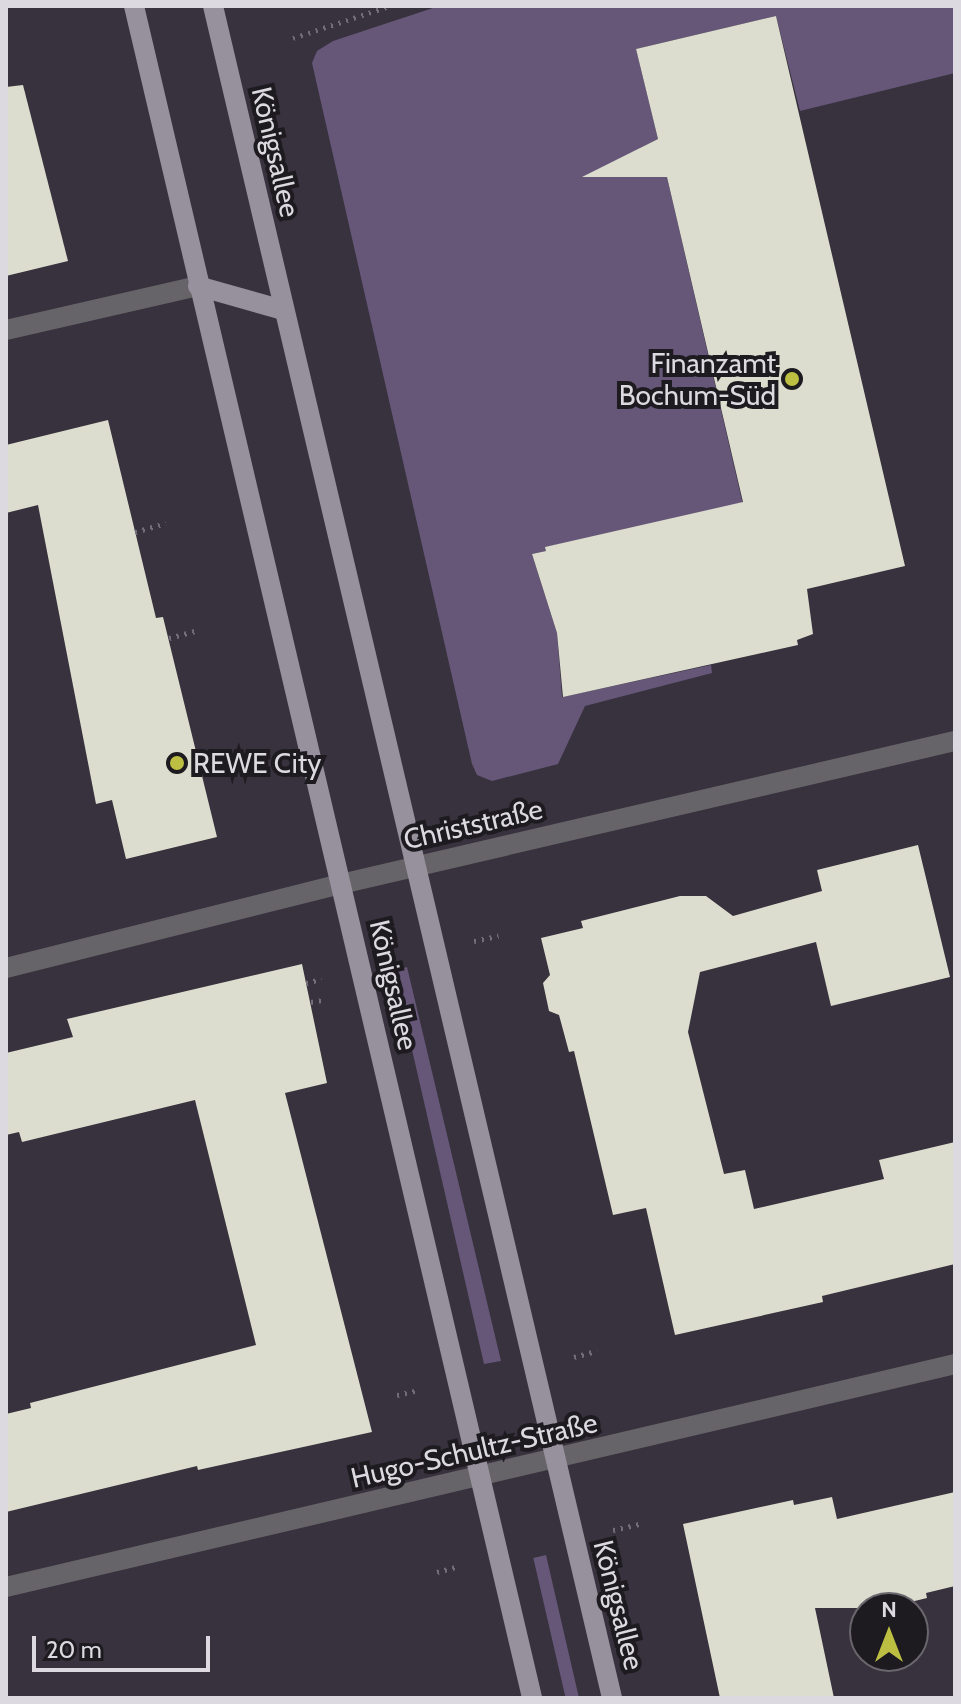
<!DOCTYPE html>
<meta charset="utf-8">
<style>
body{margin:0}
#map{position:relative;width:961px;height:1704px;overflow:hidden;background:#37323d;font-family:Cabin,sans-serif}
div>[style]{position:absolute}
[style*='--x']{left:calc(var(--x)*1px);top:calc(var(--y)*1px);width:calc(var(--w)*1px);rotate:calc(var(--a)*1deg)}
.green>*{inset:0;background:#665779;transform-origin:0 0}
.building>*{inset:0;background:#dcddce}
.path>*{height:5px;margin-top:-2.5px;transform-origin:0;background:repeating-linear-gradient(90deg,#726d77 0 2px,transparent 0 8px)}
.minor>*{height:20px;margin:-10px;padding:0 10px;transform-origin:10px;border-radius:10px;background:#666469}
.major>*{height:20px;margin:-10px;padding:0 10px;transform-origin:10px;border-radius:10px;background:#96919d}
.dots>*{width:22px;height:22px;translate:-50% -50%;box-sizing:border-box;border:4px solid #1d1b20;border-radius:50%}
span{translate:-50% -50%;white-space:nowrap;text-align:center;line-height:1.15;-webkit-text-stroke:8px #1d1b20;paint-order:stroke}
.street-label{font-size:28px;color:#dcd9e1}
.poi-label{font-size:28px;color:#dcd9e1}
.right{translate:-100% -50%;text-align:right}
.left{translate:0 -50%;text-align:left}
.frame{position:absolute;inset:0;border:8px solid #dcd9e1;pointer-events:none}
.north{position:absolute;left:849px;top:1592px;width:80px;height:80px;box-sizing:border-box;background:#1d1b20;border:2px solid #69676d;border-radius:50%;rotate:0deg;font-size:22px;font-weight:700;line-height:32px;text-align:center;color:#dcd9e1}
.north::after{content:'';display:block;margin:auto;width:28px;height:36px;background:#bdbf42;clip-path:polygon(50% 0,100% 100%,50% 72%,0 100%)}
.scale{position:absolute;left:32px;top:1636px;width:178px;height:36px;box-sizing:border-box;border:4px solid #dcd9e1;border-top:0;padding-left:10px;font-size:24px;line-height:28px;white-space:nowrap;color:#dcd9e1;-webkit-text-stroke:6px #1d1b20;paint-order:stroke}
</style>
<div id="map">
<div class="green">
<i style="clip-path:polygon(439px 6px,955px 6px,955px 73px,800px 111px,776px 16px,636px 49px,658px 139px,640px 148px,667px 177px,743px 505px,546px 547px,546px 551px,532px 554px,557px 633px,562px 697px,711px 665px,712px 673px,585px 706px,558px 764px,492px 781px,477px 775px,472px 764px,312px 63px,317px 51px,333px 41px)"></i>
<i style="clip-path:polygon(407px 967px,501px 1361px,484px 1364px,394px 971px)"></i>
<i style="left:546px;top:1555px;width:147px;height:13px;rotate:77deg"></i>
</div>
<div class="building">
<i style="clip-path:polygon(776px 16px,905px 566px,807px 589px,813px 634px,797px 640px,798px 645px,563px 697px,557px 633px,532px 554px,546px 551px,545px 547px,743px 502px,667px 177px,582px 177px,658px 139px,636px 49px)"></i>
<i style="clip-path:polygon(23px 85px,68px 261px,6px 276px,6px 87px)"></i>
<i style="clip-path:polygon(108px 420px,156px 618px,163px 617px,217px 837px,126px 859px,112px 800px,96px 804px,38px 505px,6px 513px,6px 445px)"></i>
<i style="clip-path:polygon(918px 845px,950px 977px,831px 1006px,816px 942px,700px 972px,688px 1032px,724px 1174px,745px 1170px,754px 1209px,884px 1179px,879px 1160px,955px 1142px,955px 1264px,822px 1296px,823px 1302px,675px 1335px,646px 1208px,613px 1215px,574px 1051px,569px 1052px,559px 1015px,549px 1011px,543px 983px,550px 975px,541px 938px,583px 928px,581px 921px,680px 896px,706px 896px,733px 916px,822px 891px,817px 870px)"></i>
<i style="clip-path:polygon(302px 964px,327px 1083px,285px 1093px,372px 1432px,198px 1470px,197px 1466px,6px 1512px,6px 1414px,31px 1408px,30px 1403px,256px 1345px,195px 1100px,22px 1142px,19px 1132px,6px 1135px,6px 1053px,73px 1037px,67px 1019px)"></i>
<i style="clip-path:polygon(955px 1492px,955px 1586px,926px 1593px,927px 1598px,886px 1608px,815px 1608px,834px 1698px,720px 1698px,683px 1524px,793px 1500px,794px 1505px,832px 1497px,837px 1519px)"></i>
</div>
<div class="path">
<i style="--x:293;--y:38;--w:102;--a:-18.3"></i>
<i style="--x:135;--y:532;--w:32;--a:-16"></i>
<i style="--x:169;--y:638;--w:27;--a:-15"></i>
<i style="--x:474;--y:941;--w:25;--a:-12"></i>
<i style="--x:306;--y:983;--w:16;--a:-15"></i>
<i style="--x:311;--y:1002;--w:11;--a:-10"></i>
<i style="--x:574;--y:1357;--w:24;--a:-15"></i>
<i style="--x:397;--y:1395;--w:23;--a:-13"></i>
<i style="--x:613;--y:1530;--w:28;--a:-13"></i>
<i style="--x:437;--y:1572;--w:23;--a:-15"></i>
</div>
<div class="minor">
<i style="--x:6;--y:330;--w:197;--a:-12.9"></i>
<i style="--x:6;--y:968;--w:345;--a:-14.1"></i>
<i style="--x:341;--y:884;--w:630;--a:-13.11"></i>
<i style="--x:6;--y:1587;--w:975;--a:-13.22"></i>
</div>
<div class="major">
<i style="--x:134;--y:6;--w:1738;--a:76.76"></i>
<i style="--x:213;--y:6;--w:1738;--a:76.73"></i>
<i style="--x:198;--y:286;--w:88;--a:15.8"></i>
</div>
<div class="dots">
<i style="left:792px;top:379px;background:#bdbf42"></i>
<i style="left:177px;top:763px;background:#bdbf42"></i>
</div>
<div class="street-label">
<span style="left:276px;top:152px;rotate:77deg">Königsallee</span>
<span style="left:473px;top:824px;rotate:-13deg">Christstraße</span>
<span style="left:394px;top:985px;rotate:77deg">Königsallee</span>
<span style="left:474px;top:1450px;rotate:-13deg">Hugo-Schultz-Straße</span>
<span style="left:619px;top:1605px;rotate:76deg">Königsallee</span>
</div>
<div class="poi-label">
<span class="right" style="left:776px;top:379px">Finanzamt<br>Bochum-Süd</span>
<span class="left" style="left:193px;top:763px">REWE City</span>
</div>
<div class="frame"></div>
<div class="north">N</div>
<div class="scale">20 m</div>
</div>
